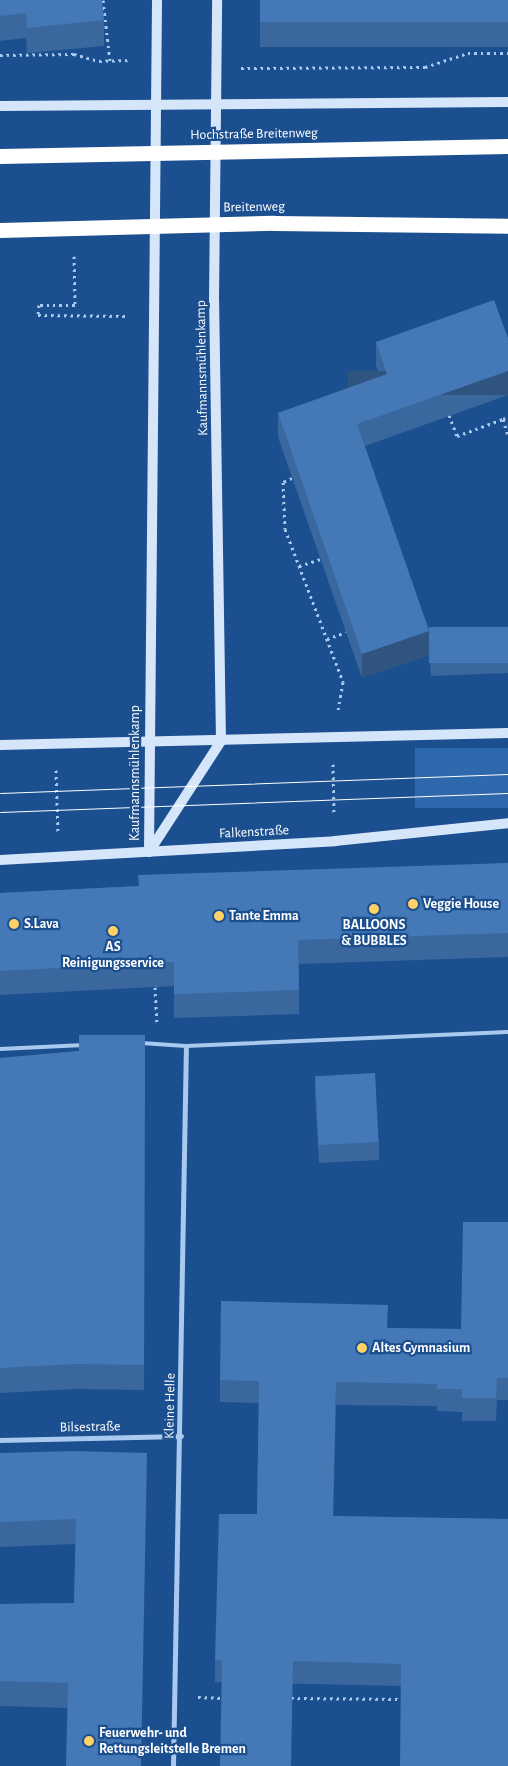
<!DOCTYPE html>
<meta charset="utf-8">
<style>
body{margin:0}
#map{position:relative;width:508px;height:1766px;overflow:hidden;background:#1b4f8f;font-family:"Alegreya Sans",sans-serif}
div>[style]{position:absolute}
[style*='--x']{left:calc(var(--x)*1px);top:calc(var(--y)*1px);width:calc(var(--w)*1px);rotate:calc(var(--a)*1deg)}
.green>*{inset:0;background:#2e69ad;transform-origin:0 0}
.path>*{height:3px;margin-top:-1.5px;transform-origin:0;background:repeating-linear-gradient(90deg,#a9c9ee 0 2.5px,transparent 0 6.5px)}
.lane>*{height:4px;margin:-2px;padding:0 2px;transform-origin:2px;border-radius:2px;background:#a9c9ee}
.street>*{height:5px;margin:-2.5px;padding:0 2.5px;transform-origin:2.5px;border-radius:2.5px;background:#a9c9ee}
.secondary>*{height:10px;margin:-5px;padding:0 5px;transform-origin:5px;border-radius:5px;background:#d6e6fa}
.highway>*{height:15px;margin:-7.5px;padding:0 7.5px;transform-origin:7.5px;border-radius:7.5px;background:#fff}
.tram>*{height:1px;margin:-0.5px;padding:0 0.5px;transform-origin:0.5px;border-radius:0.5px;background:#fff}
.wall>*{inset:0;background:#3a679d;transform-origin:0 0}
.shaded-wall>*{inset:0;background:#305480;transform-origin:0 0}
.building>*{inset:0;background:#4478b7;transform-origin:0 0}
.dots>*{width:14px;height:14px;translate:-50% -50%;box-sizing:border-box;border:2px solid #1b4f8f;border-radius:50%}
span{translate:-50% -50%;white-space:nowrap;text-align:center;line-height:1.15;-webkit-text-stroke:4.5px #1b4f8f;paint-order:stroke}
.street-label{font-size:14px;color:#fff}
.poi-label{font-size:14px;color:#fff;font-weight:700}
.left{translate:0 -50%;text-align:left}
</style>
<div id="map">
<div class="green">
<i style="left:508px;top:748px;width:60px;height:93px;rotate:90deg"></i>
</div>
<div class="path">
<i style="--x:103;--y:0;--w:61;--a:83.5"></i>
<i style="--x:0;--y:55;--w:74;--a:-0.8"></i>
<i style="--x:74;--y:54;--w:26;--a:16"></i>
<i style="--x:99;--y:61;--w:30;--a:-2"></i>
<i style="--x:241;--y:68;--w:184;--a:-0.3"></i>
<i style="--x:425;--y:67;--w:45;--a:-18"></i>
<i style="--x:468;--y:53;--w:40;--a:0"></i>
<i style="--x:74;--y:256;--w:49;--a:88.8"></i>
<i style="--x:75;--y:305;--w:36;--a:180"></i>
<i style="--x:39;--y:305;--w:10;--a:96"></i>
<i style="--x:38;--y:315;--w:91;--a:0.6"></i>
<i style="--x:449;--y:415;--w:22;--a:69"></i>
<i style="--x:457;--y:436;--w:49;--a:-20.3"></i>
<i style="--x:503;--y:419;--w:17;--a:73"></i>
<i style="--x:503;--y:419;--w:5;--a:-22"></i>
<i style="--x:292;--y:478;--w:10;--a:156"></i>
<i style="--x:283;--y:482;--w:47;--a:87.6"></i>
<i style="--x:285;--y:529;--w:164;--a:69.2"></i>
<i style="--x:343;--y:682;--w:28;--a:100"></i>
<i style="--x:299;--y:566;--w:22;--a:-18"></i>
<i style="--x:327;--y:639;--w:20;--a:-20"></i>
<i style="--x:333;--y:764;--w:51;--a:88.9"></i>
<i style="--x:56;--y:770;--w:62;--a:88.2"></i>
<i style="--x:155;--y:987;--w:35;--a:87"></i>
<i style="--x:198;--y:1697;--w:26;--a:2"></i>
<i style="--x:291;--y:1698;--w:113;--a:0.5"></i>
</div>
<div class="lane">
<i style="--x:141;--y:1043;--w:45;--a:3.8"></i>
<i style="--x:186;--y:1046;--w:322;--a:-2.5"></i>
<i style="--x:0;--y:1049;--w:84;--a:-2.7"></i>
</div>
<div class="street">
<i style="--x:0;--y:1440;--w:181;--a:-1.3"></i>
<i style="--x:173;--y:1766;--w:720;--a:-88.97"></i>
</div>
<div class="secondary">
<i style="--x:0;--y:106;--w:508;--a:-0.45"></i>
<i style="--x:0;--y:745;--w:508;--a:-1.35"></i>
<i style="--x:149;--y:851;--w:851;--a:-89.46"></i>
<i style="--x:149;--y:852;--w:132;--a:-57"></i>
<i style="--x:221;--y:741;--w:441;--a:-90.9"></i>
<i style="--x:214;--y:300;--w:300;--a:-89.4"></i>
<i style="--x:0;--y:860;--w:336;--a:-3.2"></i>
<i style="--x:335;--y:841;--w:174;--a:-5.9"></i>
</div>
<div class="highway">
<i style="--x:0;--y:156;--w:508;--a:-1.13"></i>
<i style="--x:0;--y:230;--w:274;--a:-1.5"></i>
<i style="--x:274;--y:223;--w:234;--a:0.7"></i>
</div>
<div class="tram">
<i style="--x:0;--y:793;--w:508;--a:-2.14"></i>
<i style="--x:0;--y:812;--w:508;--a:-2.14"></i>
</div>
<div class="wall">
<i style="clip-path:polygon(0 0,104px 20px,104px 46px,27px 53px,26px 38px,0 41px)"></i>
<i style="left:260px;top:0;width:248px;height:47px"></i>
<i style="clip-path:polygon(508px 338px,508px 395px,365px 446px,429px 630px,508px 627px,508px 673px,431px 676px,429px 647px,429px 655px,362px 678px,278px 437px,278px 413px,380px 377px,376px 366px,376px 342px)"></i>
<i style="clip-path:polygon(508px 863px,508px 957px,299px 964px,299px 1014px,174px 1018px,174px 986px,0 995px,0 893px,138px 886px)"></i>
<i style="clip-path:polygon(145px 1035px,144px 1390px,76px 1389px,0 1393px,0 1058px,79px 1051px)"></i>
<i style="clip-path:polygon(315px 1078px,379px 1142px,379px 1160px,319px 1163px,315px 1095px)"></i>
<i style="clip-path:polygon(508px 1222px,508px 1400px,497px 1400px,496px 1421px,462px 1421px,462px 1412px,437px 1411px,437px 1406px,336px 1405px,333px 1516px,508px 1519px,401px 1686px,215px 1682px,215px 1660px,257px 1514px,259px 1403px,220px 1402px,220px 1380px,388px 1328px,461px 1329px)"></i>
<i style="clip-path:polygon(0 1453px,147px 1478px,67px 1708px,0 1706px,0 1604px,74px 1603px,76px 1544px,0 1547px)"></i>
</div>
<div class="shaded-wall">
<i style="left:508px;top:371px;width:24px;height:160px;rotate:90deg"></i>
<i style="clip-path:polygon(429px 631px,429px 655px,362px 678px,362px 654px)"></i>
<i style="clip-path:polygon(336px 1382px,336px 1405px,333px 1538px,333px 1516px)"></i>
<i style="clip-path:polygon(147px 1453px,147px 1478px,141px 1766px)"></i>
</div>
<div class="building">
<i style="clip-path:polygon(0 0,102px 0,104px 20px,27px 28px,26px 13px,0 16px)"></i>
<i style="left:260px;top:0;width:248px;height:22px"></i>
<i style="clip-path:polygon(494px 300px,508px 338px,508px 371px,357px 424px,429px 631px,362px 654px,278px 413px,387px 374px,376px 342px)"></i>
<i style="left:508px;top:627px;width:36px;height:79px;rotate:90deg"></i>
<i style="clip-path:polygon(508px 863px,508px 933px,298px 940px,299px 990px,174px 994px,174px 962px,0 971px,0 893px,139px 886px,138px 875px)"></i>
<i style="clip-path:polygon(79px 1035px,145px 1035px,144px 1365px,76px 1364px,0 1368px,0 1058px,79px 1051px)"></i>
<i style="left:375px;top:1073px;width:69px;height:60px;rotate:87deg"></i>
<i style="clip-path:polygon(463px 1222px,508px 1222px,508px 1378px,497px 1378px,496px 1398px,462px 1398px,462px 1389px,437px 1389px,437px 1384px,336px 1382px,333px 1516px,508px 1519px,508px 1766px,400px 1766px,401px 1664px,293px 1661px,291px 1766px,220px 1766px,222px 1660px,215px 1660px,219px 1514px,257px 1514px,259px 1381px,220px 1380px,221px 1301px,388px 1305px,387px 1328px,461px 1329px)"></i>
<i style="clip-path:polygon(73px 1451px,147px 1453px,141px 1766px,66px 1766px,68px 1683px,0 1681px,0 1604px,74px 1603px,76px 1519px,0 1522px,0 1453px)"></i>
</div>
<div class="dots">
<i style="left:413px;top:904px;background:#ffd166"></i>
<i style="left:374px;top:909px;background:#ffd166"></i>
<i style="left:219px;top:916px;background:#ffd166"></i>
<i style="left:14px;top:924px;background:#ffd166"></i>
<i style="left:113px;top:931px;background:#ffd166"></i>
<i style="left:362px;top:1348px;background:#ffd166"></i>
<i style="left:89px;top:1741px;background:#ffd166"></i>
</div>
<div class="street-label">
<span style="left:254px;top:134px;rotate:-1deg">Hochstraße Breitenweg</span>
<span style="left:254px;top:207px;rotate:-1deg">Breitenweg</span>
<span style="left:202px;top:368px;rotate:-91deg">Kaufmannsmühlenkamp</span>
<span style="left:135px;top:773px;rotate:-90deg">Kaufmannsmühlenkamp</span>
<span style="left:254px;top:832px;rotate:-3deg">Falkenstraße</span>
<span style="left:170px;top:1406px;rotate:-89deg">Kleine Helle</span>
<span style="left:90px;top:1427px;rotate:-1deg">Bilsestraße</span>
</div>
<div class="poi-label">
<span class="left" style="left:423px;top:904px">Veggie House</span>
<span class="left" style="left:229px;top:916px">Tante Emma</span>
<span class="left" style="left:24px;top:924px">S.Lava</span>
<span style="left:374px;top:933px">BALLOONS<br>&amp; BUBBLES</span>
<span style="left:113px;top:955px">AS<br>Reinigungsservice</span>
<span class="left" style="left:372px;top:1348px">Altes Gymnasium</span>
<span class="left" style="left:99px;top:1741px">Feuerwehr- und<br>Rettungsleitstelle Bremen</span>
</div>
</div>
